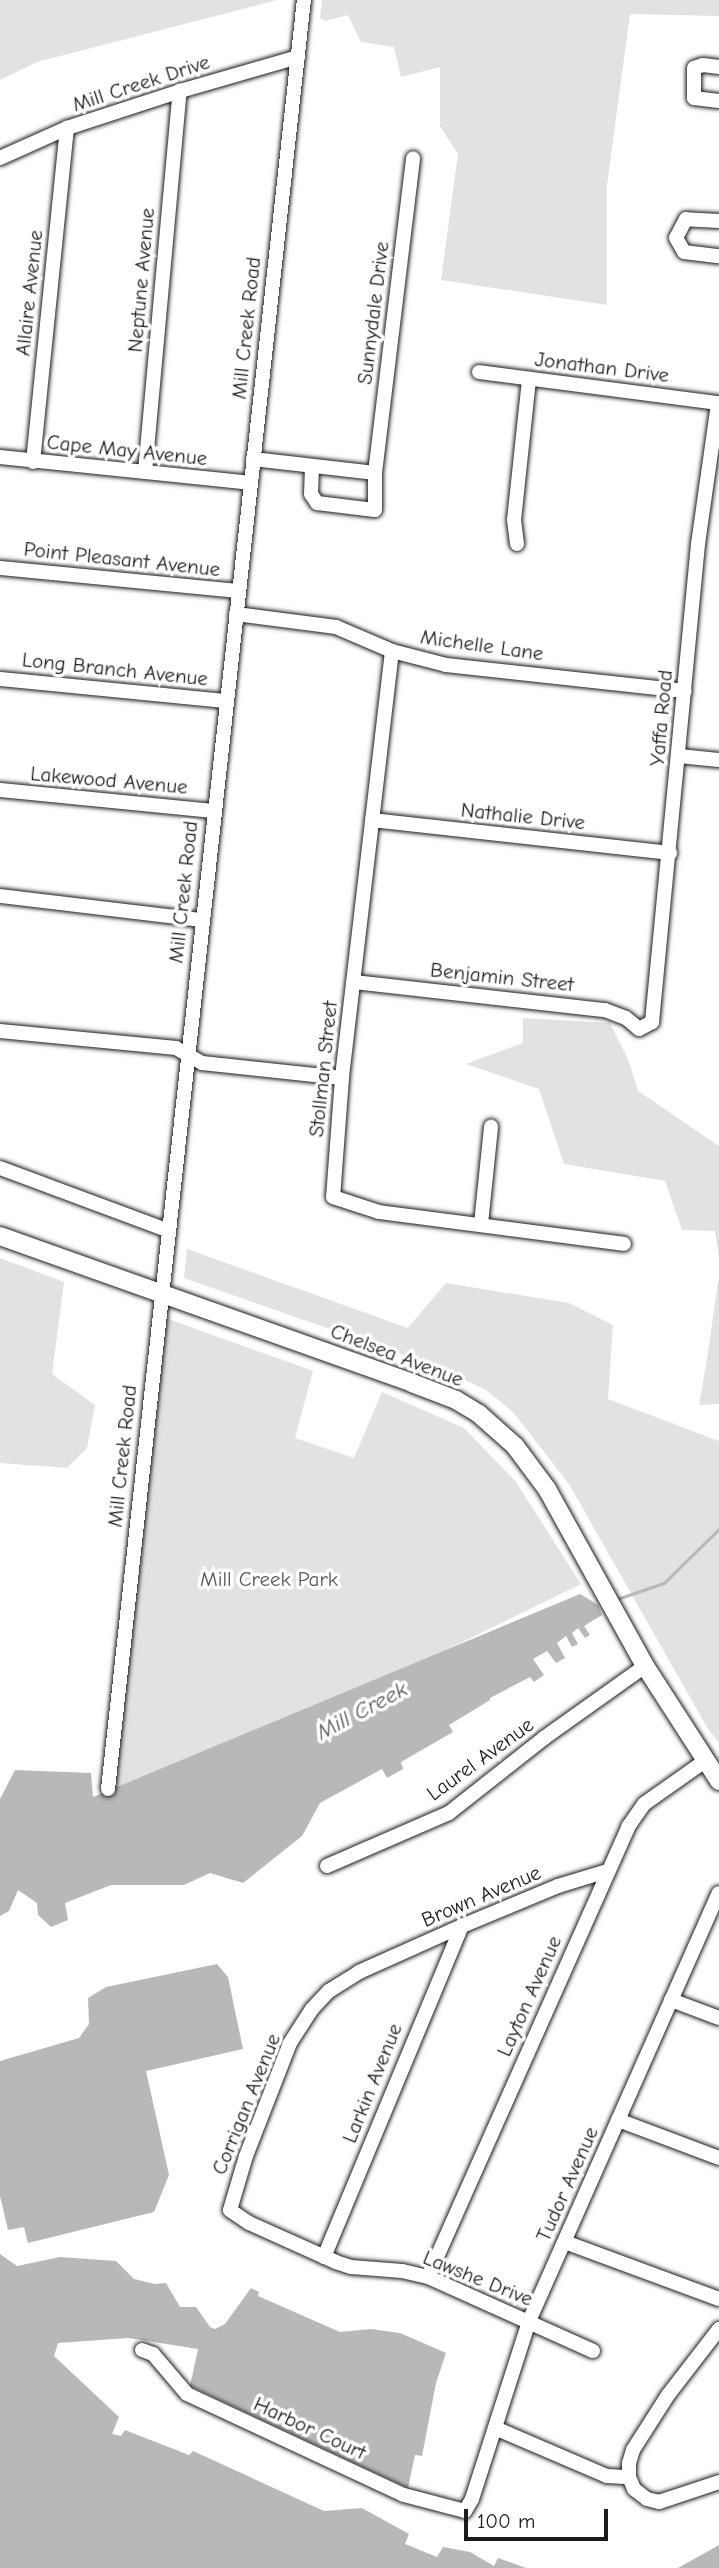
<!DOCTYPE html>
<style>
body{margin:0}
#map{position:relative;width:719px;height:2568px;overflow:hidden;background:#fff;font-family:"Comic Neue",sans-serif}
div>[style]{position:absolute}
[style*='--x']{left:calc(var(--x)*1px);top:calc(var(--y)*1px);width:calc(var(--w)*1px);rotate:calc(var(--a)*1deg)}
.green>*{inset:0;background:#e2e2e2}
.water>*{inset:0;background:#b8b8b8}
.stream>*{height:2.5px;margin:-1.25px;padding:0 1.25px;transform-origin:1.25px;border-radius:1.25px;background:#b8b8b8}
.roads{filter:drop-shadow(0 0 2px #1c1c1c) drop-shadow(0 0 2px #1c1c1c)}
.minor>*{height:14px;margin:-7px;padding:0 7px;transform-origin:7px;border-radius:7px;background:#fff}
.major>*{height:18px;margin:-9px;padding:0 9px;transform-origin:9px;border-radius:9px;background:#fff}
span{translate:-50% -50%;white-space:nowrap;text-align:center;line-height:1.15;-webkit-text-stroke:7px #fff;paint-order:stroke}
.street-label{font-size:21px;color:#1c1c1c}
.park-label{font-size:21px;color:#575757}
.water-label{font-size:23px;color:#5a5a5a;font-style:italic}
.scale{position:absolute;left:464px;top:2509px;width:144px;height:32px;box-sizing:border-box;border:4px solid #1c1c1c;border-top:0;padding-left:9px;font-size:21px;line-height:24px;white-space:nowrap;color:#1c1c1c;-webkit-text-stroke:5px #fff;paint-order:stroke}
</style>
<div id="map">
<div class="green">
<i style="clip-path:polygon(0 0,277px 0,37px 62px,0 80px)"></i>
<i style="clip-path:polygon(322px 0,719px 0,719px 16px,630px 14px,607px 185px,607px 305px,441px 280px,458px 154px,440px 126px,440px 67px,401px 77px,394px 47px,361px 42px,348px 15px,325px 21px,320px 18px)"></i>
<i style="clip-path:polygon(523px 1018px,610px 1023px,628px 1059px,638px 1091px,719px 1146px,719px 1258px,715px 1231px,682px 1230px,665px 1181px,564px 1164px,539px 1089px,466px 1064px,523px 1043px)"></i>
<i style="clip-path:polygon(187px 1249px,408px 1328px,446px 1283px,569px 1303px,613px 1325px,608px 1399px,719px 1441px,719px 1743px,708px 1729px,569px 1484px,513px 1412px,486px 1390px,435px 1366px,184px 1278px)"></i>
<i style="clip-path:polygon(0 1258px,64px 1282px,52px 1374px,95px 1405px,87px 1448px,67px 1468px,0 1463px)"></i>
<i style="clip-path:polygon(719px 1276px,719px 1404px,699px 1405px,707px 1359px)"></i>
<i style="clip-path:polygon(154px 1314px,313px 1371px,295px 1438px,354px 1458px,382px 1392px,464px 1428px,516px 1482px,581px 1584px,219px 1761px,105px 1797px)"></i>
</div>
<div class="water">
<i style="clip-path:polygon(580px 1594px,598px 1605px,602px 1615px,584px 1626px,590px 1635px,585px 1638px,578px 1628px,572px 1633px,578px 1644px,572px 1647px,566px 1636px,557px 1643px,565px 1658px,556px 1663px,547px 1651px,533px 1659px,544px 1675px,534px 1682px,530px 1677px,490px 1698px,490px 1700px,449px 1725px,453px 1732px,401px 1762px,403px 1769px,387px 1778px,382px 1769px,320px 1803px,302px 1836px,243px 1883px,210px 1873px,184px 1885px,111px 1885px,65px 1903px,68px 1920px,51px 1927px,38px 1915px,37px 1903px,18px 1890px,9px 1911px,0 1916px,0 1799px,15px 1770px,91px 1773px,93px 1797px)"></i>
<i style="clip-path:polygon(217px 1964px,228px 1977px,243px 2049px,146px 2071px,169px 2175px,154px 2212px,28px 2243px,24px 2227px,8px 2230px,0 2196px,0 2061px,79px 2038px,89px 2024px,88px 1998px,106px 1987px)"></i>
<i style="clip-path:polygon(0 2254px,17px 2266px,60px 2257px,116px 2261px,134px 2279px,155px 2284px,166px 2283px,180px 2307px,196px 2307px,210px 2327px,215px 2329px,225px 2324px,251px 2288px,259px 2292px,258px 2296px,340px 2332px,371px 2329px,400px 2333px,446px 2353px,436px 2383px,422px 2456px,415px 2455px,408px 2488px,190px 2386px,198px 2349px,128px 2338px,58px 2343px,54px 2356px,119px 2417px,112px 2434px,121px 2436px,125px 2430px,189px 2455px,193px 2451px,324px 2511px,362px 2508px,409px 2534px,405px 2544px,437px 2557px,443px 2547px,470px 2552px,494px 2566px,498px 2558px,526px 2568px,0 2568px)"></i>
<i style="clip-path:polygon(719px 2545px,719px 2568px,678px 2568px)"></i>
</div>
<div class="stream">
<i style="--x:614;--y:1600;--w:53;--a:-18.8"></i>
<i style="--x:664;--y:1583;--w:77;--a:-44.5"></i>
</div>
<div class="roads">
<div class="minor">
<i style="--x:719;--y:67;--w:16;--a:-173"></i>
<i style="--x:703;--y:65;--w:9;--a:162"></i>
<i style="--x:694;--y:68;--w:30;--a:90"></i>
<i style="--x:694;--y:98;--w:25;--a:7"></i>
<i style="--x:0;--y:158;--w:73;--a:-24.1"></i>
<i style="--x:67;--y:128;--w:119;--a:-18.1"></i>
<i style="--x:180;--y:91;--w:123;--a:-16.1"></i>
<i style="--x:719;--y:221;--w:33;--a:-177"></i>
<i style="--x:686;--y:219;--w:21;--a:118"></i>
<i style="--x:676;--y:238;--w:16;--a:60"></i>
<i style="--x:684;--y:252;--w:35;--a:7"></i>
<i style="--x:479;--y:372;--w:242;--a:7.4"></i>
<i style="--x:0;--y:457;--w:251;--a:5.9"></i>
<i style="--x:253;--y:459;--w:123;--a:6.5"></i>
<i style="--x:33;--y:462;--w:336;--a:-84.2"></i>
<i style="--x:312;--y:466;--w:28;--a:92"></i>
<i style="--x:311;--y:494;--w:11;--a:56"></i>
<i style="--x:317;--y:503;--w:58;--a:6.9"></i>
<i style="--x:375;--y:510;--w:37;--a:-90"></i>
<i style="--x:375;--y:473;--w:317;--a:-83.1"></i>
<i style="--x:145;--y:472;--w:383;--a:-84.8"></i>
<i style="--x:517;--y:544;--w:24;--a:-97"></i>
<i style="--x:514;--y:520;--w:142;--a:-83.9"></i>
<i style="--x:0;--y:568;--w:240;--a:5.5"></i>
<i style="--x:236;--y:614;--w:101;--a:7.4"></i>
<i style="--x:336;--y:627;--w:61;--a:23.2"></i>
<i style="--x:392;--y:651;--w:56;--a:14.5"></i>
<i style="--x:446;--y:665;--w:240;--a:6.2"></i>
<i style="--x:392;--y:651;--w:430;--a:96.7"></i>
<i style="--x:342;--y:1078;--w:119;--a:94.3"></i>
<i style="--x:333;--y:1197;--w:48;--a:18.1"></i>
<i style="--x:379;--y:1212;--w:247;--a:7.4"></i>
<i style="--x:0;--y:679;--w:227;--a:5.6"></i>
<i style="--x:679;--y:756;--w:40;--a:5.7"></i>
<i style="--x:0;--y:790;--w:215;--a:5.6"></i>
<i style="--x:372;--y:820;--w:300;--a:6.3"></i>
<i style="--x:0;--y:896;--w:203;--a:6.8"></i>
<i style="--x:354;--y:982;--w:253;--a:6.4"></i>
<i style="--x:605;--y:1010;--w:22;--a:21"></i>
<i style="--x:626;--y:1018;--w:17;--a:40"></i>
<i style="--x:639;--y:1029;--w:15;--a:-28"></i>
<i style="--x:652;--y:1022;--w:480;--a:-84.5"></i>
<i style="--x:698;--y:544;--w:142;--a:-81.9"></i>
<i style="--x:0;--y:1031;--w:177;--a:5.5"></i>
<i style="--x:176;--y:1048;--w:30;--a:30"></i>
<i style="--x:202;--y:1063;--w:141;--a:6.1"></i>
<i style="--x:0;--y:1168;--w:178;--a:20.4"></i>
<i style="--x:481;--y:1224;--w:98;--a:-84.1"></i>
<i style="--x:108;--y:1789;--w:1800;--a:-83.75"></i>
<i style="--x:327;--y:1866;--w:133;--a:-23.5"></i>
<i style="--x:449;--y:1813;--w:121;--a:-38.3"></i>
<i style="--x:544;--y:1738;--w:124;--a:-35.5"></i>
<i style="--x:671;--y:2000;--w:51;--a:20.6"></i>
<i style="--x:618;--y:2120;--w:108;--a:20.6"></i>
<i style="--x:565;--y:2242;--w:164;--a:20.3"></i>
<i style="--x:324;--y:2257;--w:359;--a:-67.4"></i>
<i style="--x:428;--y:2277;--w:492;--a:-66"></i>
<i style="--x:628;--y:1827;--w:28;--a:-55"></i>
<i style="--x:644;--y:1804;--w:75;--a:-35.2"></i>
<i style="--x:719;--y:2329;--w:83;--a:127.7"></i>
<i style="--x:668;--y:2395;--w:65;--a:122.5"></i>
<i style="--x:633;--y:2450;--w:14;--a:107"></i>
<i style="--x:629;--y:2463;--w:14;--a:90"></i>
<i style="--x:629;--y:2477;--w:13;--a:67"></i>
<i style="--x:634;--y:2489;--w:16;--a:38"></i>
<i style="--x:647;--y:2499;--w:12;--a:14"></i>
<i style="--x:659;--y:2502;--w:63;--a:-18.4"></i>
<i style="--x:142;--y:2350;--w:12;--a:20"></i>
<i style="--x:153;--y:2354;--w:52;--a:49.6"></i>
<i style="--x:187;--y:2394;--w:239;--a:25"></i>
<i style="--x:404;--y:2495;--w:63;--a:14.7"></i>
<i style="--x:465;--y:2511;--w:14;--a:-60"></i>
<i style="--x:472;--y:2499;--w:187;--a:-72.2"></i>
<i style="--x:529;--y:2321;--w:468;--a:-66.1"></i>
<i style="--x:593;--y:2351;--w:181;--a:-155.8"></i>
<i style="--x:428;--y:2277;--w:27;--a:-167"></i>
<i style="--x:402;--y:2271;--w:51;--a:-175.5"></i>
<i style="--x:351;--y:2267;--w:16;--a:-162"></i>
<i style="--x:336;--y:2262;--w:95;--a:-155.9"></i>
<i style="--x:249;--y:2223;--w:23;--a:-146"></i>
<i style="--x:230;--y:2210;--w:56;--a:-73.5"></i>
<i style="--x:246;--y:2156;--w:121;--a:-68.7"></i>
<i style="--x:290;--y:2043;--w:40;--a:-57.1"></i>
<i style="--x:312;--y:2009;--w:25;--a:-47"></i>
<i style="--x:329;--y:1991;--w:36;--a:-32"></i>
<i style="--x:359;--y:1972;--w:113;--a:-24.1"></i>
<i style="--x:462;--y:1926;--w:104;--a:-22.6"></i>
<i style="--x:558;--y:1886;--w:51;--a:-17"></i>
<i style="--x:495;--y:2428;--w:122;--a:23.2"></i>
<i style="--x:607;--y:2476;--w:22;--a:3"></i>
</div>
<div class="major">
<i style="--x:0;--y:1236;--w:437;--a:19.6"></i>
<i style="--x:412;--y:1383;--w:47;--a:21.1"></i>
<i style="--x:456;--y:1400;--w:27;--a:31"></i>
<i style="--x:479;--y:1414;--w:48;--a:41.6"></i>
<i style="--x:515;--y:1446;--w:54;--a:53.3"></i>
<i style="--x:547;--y:1489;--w:202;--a:61"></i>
<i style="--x:645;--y:1666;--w:137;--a:57.2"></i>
</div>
</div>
<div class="street-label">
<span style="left:141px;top:83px;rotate:-18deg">Mill Creek Drive</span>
<span style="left:141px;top:280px;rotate:-85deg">Neptune Avenue</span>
<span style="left:29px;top:293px;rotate:-84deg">Allaire Avenue</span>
<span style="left:373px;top:313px;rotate:-83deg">Sunnydale Drive</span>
<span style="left:246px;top:328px;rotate:-84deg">Mill Creek Road</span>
<span style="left:602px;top:367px;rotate:7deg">Jonathan Drive</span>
<span style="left:127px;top:450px;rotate:6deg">Cape May Avenue</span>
<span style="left:122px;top:559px;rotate:6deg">Point Pleasant Avenue</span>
<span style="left:482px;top:645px;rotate:8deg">Michelle Lane</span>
<span style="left:115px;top:669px;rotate:6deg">Long Branch Avenue</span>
<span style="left:661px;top:718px;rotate:-85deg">Yaffa Road</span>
<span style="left:109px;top:780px;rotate:5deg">Lakewood Avenue</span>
<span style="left:523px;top:816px;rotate:6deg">Nathalie Drive</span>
<span style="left:183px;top:892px;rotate:-84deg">Mill Creek Road</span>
<span style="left:502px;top:977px;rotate:6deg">Benjamin Street</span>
<span style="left:323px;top:1069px;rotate:-84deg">Stollman Street</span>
<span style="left:397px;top:1355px;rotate:21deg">Chelsea Avenue</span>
<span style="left:122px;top:1456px;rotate:-84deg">Mill Creek Road</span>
<span style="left:480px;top:1759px;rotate:-36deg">Laurel Avenue</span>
<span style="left:481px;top:1896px;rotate:-23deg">Brown Avenue</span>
<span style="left:529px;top:1996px;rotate:-66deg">Layton Avenue</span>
<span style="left:372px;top:2083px;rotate:-68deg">Larkin Avenue</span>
<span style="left:246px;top:2104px;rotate:-68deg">Corrigan Avenue</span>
<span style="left:567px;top:2184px;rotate:-66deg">Tudor Avenue</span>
<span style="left:478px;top:2278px;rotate:22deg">Lawshe Drive</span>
<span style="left:310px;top:2428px;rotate:25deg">Harbor Court</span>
</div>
<div class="park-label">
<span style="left:269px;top:1579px">Mill Creek Park</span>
</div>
<div class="water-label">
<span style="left:362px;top:1711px;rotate:-28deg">Mill Creek</span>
</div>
<div class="scale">100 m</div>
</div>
